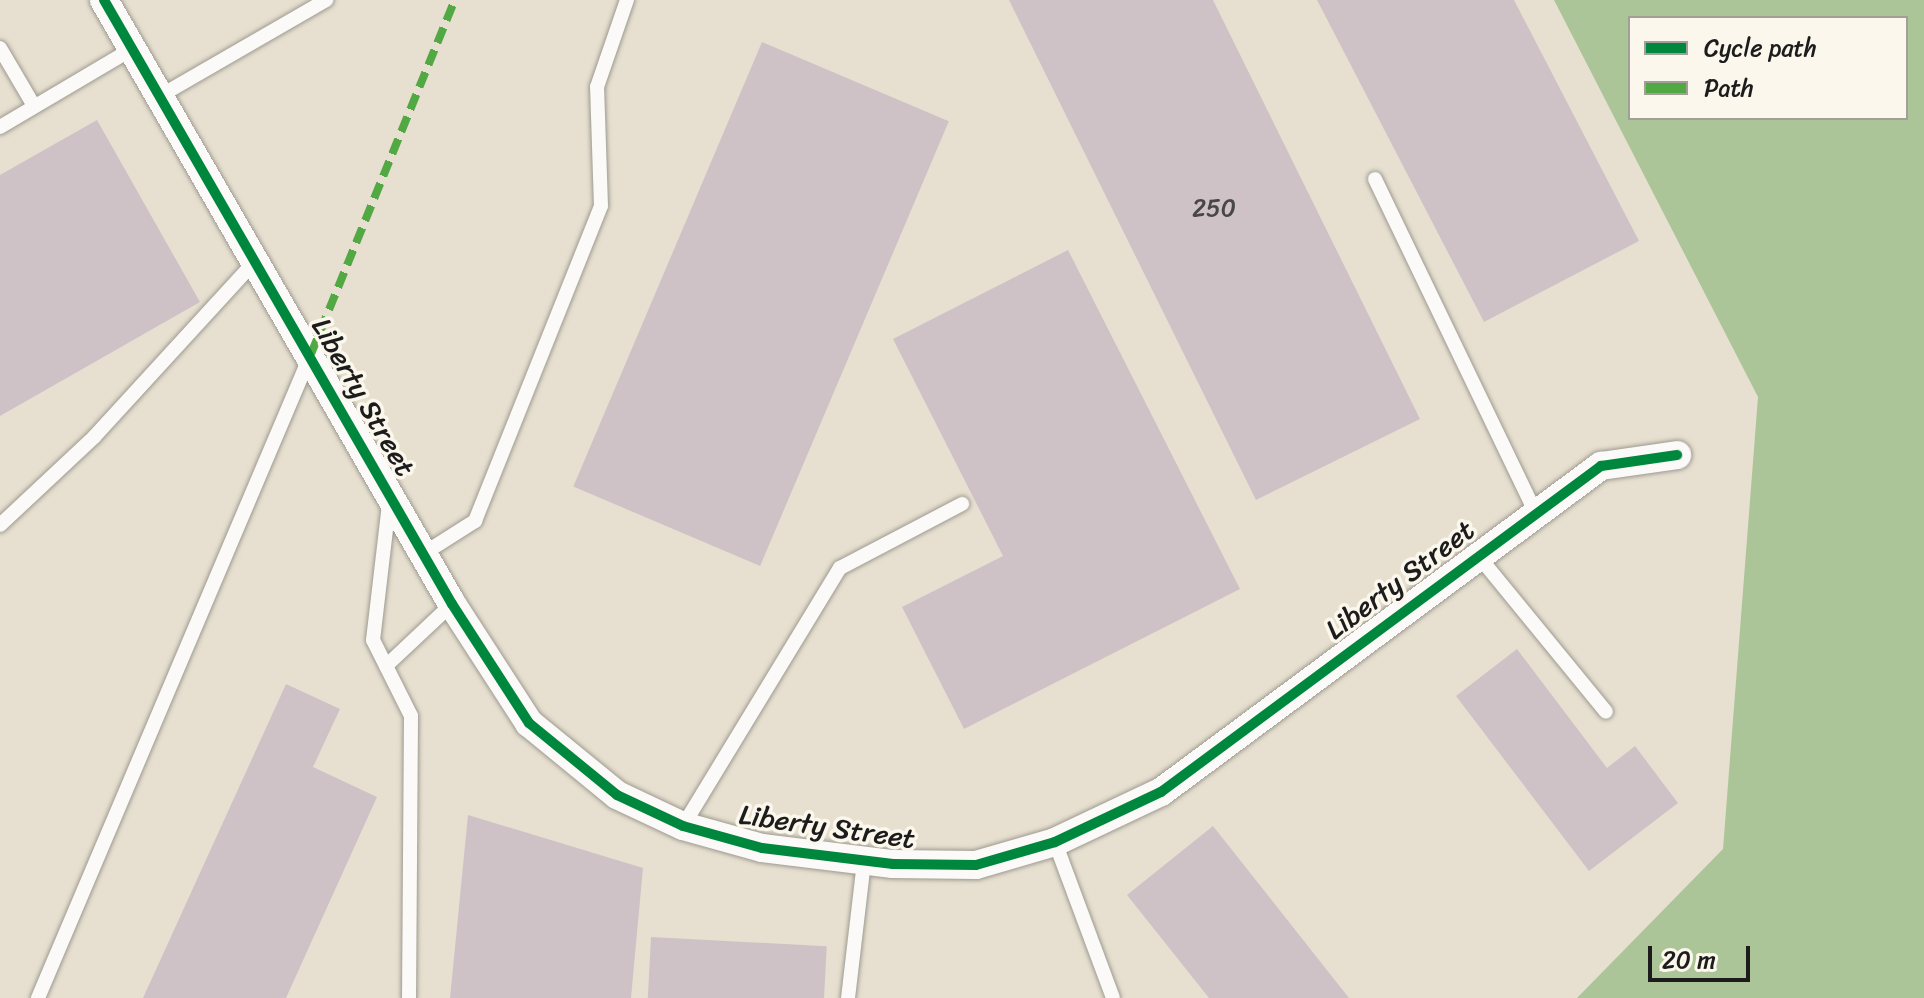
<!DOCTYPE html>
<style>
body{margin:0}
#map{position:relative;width:1924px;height:998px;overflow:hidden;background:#e7e0d0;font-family:Sriracha,sans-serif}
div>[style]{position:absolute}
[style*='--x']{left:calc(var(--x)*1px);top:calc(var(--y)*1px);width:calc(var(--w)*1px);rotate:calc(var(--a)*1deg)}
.forest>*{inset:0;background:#acc598}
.building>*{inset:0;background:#cfc2c6;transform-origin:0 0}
.roads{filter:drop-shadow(0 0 2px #9e9a91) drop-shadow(0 0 2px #9e9a91)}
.lane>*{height:14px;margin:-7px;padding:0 7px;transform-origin:7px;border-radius:7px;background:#fbfaf8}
.street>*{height:28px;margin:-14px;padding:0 14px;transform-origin:14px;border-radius:14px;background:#fbfaf8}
.quiet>*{height:8px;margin-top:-4px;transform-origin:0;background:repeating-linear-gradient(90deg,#52a943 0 16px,transparent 0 24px)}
.cycleway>*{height:10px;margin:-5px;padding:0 5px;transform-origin:5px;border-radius:5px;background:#00873e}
span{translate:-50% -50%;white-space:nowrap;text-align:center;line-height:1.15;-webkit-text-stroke:7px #fbf7ec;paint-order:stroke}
.number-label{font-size:24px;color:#494646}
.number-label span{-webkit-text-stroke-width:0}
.street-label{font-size:28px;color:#1c1c1c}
.legend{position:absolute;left:1628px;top:16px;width:280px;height:104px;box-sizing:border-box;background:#fbf7ec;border:2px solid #a29f99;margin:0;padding:10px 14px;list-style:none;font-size:24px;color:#1c1c1c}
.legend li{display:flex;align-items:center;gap:16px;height:40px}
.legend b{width:40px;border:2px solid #a29f99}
.scale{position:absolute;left:1648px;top:946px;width:102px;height:36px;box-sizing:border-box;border:4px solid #1c1c1c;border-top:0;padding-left:10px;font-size:24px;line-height:28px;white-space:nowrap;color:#1c1c1c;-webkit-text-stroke:6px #fbf7ec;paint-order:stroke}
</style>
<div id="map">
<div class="forest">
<i style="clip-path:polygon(evenodd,1554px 0,1924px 0,1924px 998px,1577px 998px,1723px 849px,1758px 397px,1554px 0,1630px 18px,1906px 18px,1906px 118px,1630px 118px,1630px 18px)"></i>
</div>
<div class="building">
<i style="clip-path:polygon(1009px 0,1213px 0,1420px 419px,1256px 500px)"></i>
<i style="clip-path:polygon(1317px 0,1514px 0,1639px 241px,1484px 322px)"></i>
<i style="left:762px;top:42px;width:203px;height:483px;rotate:23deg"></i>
<i style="clip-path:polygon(97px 120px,200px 302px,0 416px,0 175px)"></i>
<i style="clip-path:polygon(1068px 250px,1240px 589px,964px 729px,902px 607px,1003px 556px,893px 339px)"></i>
<i style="clip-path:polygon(1517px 649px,1607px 768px,1635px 746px,1678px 803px,1589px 871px,1456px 696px)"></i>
<i style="clip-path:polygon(286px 684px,340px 709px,313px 767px,377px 797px,286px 998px,143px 998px)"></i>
<i style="clip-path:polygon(468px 815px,643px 868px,631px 998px,450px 998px)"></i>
<i style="clip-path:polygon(1213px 826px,1349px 998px,1209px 998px,1127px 895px)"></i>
<i style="left:651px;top:937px;width:176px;height:61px;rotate:3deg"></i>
</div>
<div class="roads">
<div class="lane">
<i style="--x:0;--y:48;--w:67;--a:59.6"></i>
<i style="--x:160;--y:96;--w:192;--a:-30"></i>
<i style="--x:0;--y:127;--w:153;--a:-30.6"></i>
<i style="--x:1375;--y:179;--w:367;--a:64.3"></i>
<i style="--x:389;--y:504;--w:137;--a:96.7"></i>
<i style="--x:373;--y:640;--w:85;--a:63.4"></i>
<i style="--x:411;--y:716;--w:282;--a:90.4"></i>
<i style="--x:0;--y:525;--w:129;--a:-43.1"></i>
<i style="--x:94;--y:437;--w:240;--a:-47.5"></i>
<i style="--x:1476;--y:553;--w:205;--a:50.7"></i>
<i style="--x:423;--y:554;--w:62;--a:-32.4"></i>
<i style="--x:475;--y:521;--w:339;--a:-68.2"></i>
<i style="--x:601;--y:206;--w:119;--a:-91.9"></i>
<i style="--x:597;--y:87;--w:92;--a:-71"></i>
<i style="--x:386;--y:666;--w:91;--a:-43.2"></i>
<i style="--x:683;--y:826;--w:302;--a:-58.7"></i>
<i style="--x:840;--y:568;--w:138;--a:-27.7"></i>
<i style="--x:1055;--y:842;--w:166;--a:69.6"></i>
<i style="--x:38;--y:998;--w:699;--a:-67.03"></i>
<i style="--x:848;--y:998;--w:138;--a:-83.3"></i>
</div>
<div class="street">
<i style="--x:104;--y:0;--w:697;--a:60.05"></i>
<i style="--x:452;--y:604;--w:142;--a:57.1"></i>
<i style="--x:529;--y:723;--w:114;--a:39.3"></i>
<i style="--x:617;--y:795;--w:73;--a:25.2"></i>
<i style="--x:683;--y:826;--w:82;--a:15.6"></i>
<i style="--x:762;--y:848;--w:132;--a:7"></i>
<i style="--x:893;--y:864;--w:83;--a:0.7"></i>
<i style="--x:976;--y:865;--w:82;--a:-16.2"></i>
<i style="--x:1055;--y:842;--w:117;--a:-25.3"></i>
<i style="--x:1161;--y:792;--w:548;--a:-36.54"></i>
<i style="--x:1601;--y:466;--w:77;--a:-8.2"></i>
</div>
</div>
<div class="quiet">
<i style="--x:311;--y:354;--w:382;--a:-67.9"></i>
</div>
<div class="cycleway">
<i style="--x:104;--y:0;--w:697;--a:60.05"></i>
<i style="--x:452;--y:604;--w:142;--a:57.1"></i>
<i style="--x:529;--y:723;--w:114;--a:39.3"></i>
<i style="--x:617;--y:795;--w:73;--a:25.2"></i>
<i style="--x:683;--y:826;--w:82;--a:15.6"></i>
<i style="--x:762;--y:848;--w:132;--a:7"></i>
<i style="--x:893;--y:864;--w:83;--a:0.7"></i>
<i style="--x:976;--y:865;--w:82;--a:-16.2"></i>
<i style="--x:1055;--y:842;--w:117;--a:-25.3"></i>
<i style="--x:1161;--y:792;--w:548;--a:-36.54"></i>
<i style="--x:1601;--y:466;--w:77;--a:-8.2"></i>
</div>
<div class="number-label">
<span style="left:1214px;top:209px">250</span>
</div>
<div class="street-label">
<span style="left:363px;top:397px;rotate:60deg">Liberty Street</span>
<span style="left:1400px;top:580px;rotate:-37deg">Liberty Street</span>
<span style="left:827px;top:827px;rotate:8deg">Liberty Street</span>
</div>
<ul class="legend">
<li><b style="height:10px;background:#00873e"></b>Cycle path</li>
<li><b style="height:10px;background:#52a943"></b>Path</li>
</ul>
<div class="scale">20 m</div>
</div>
